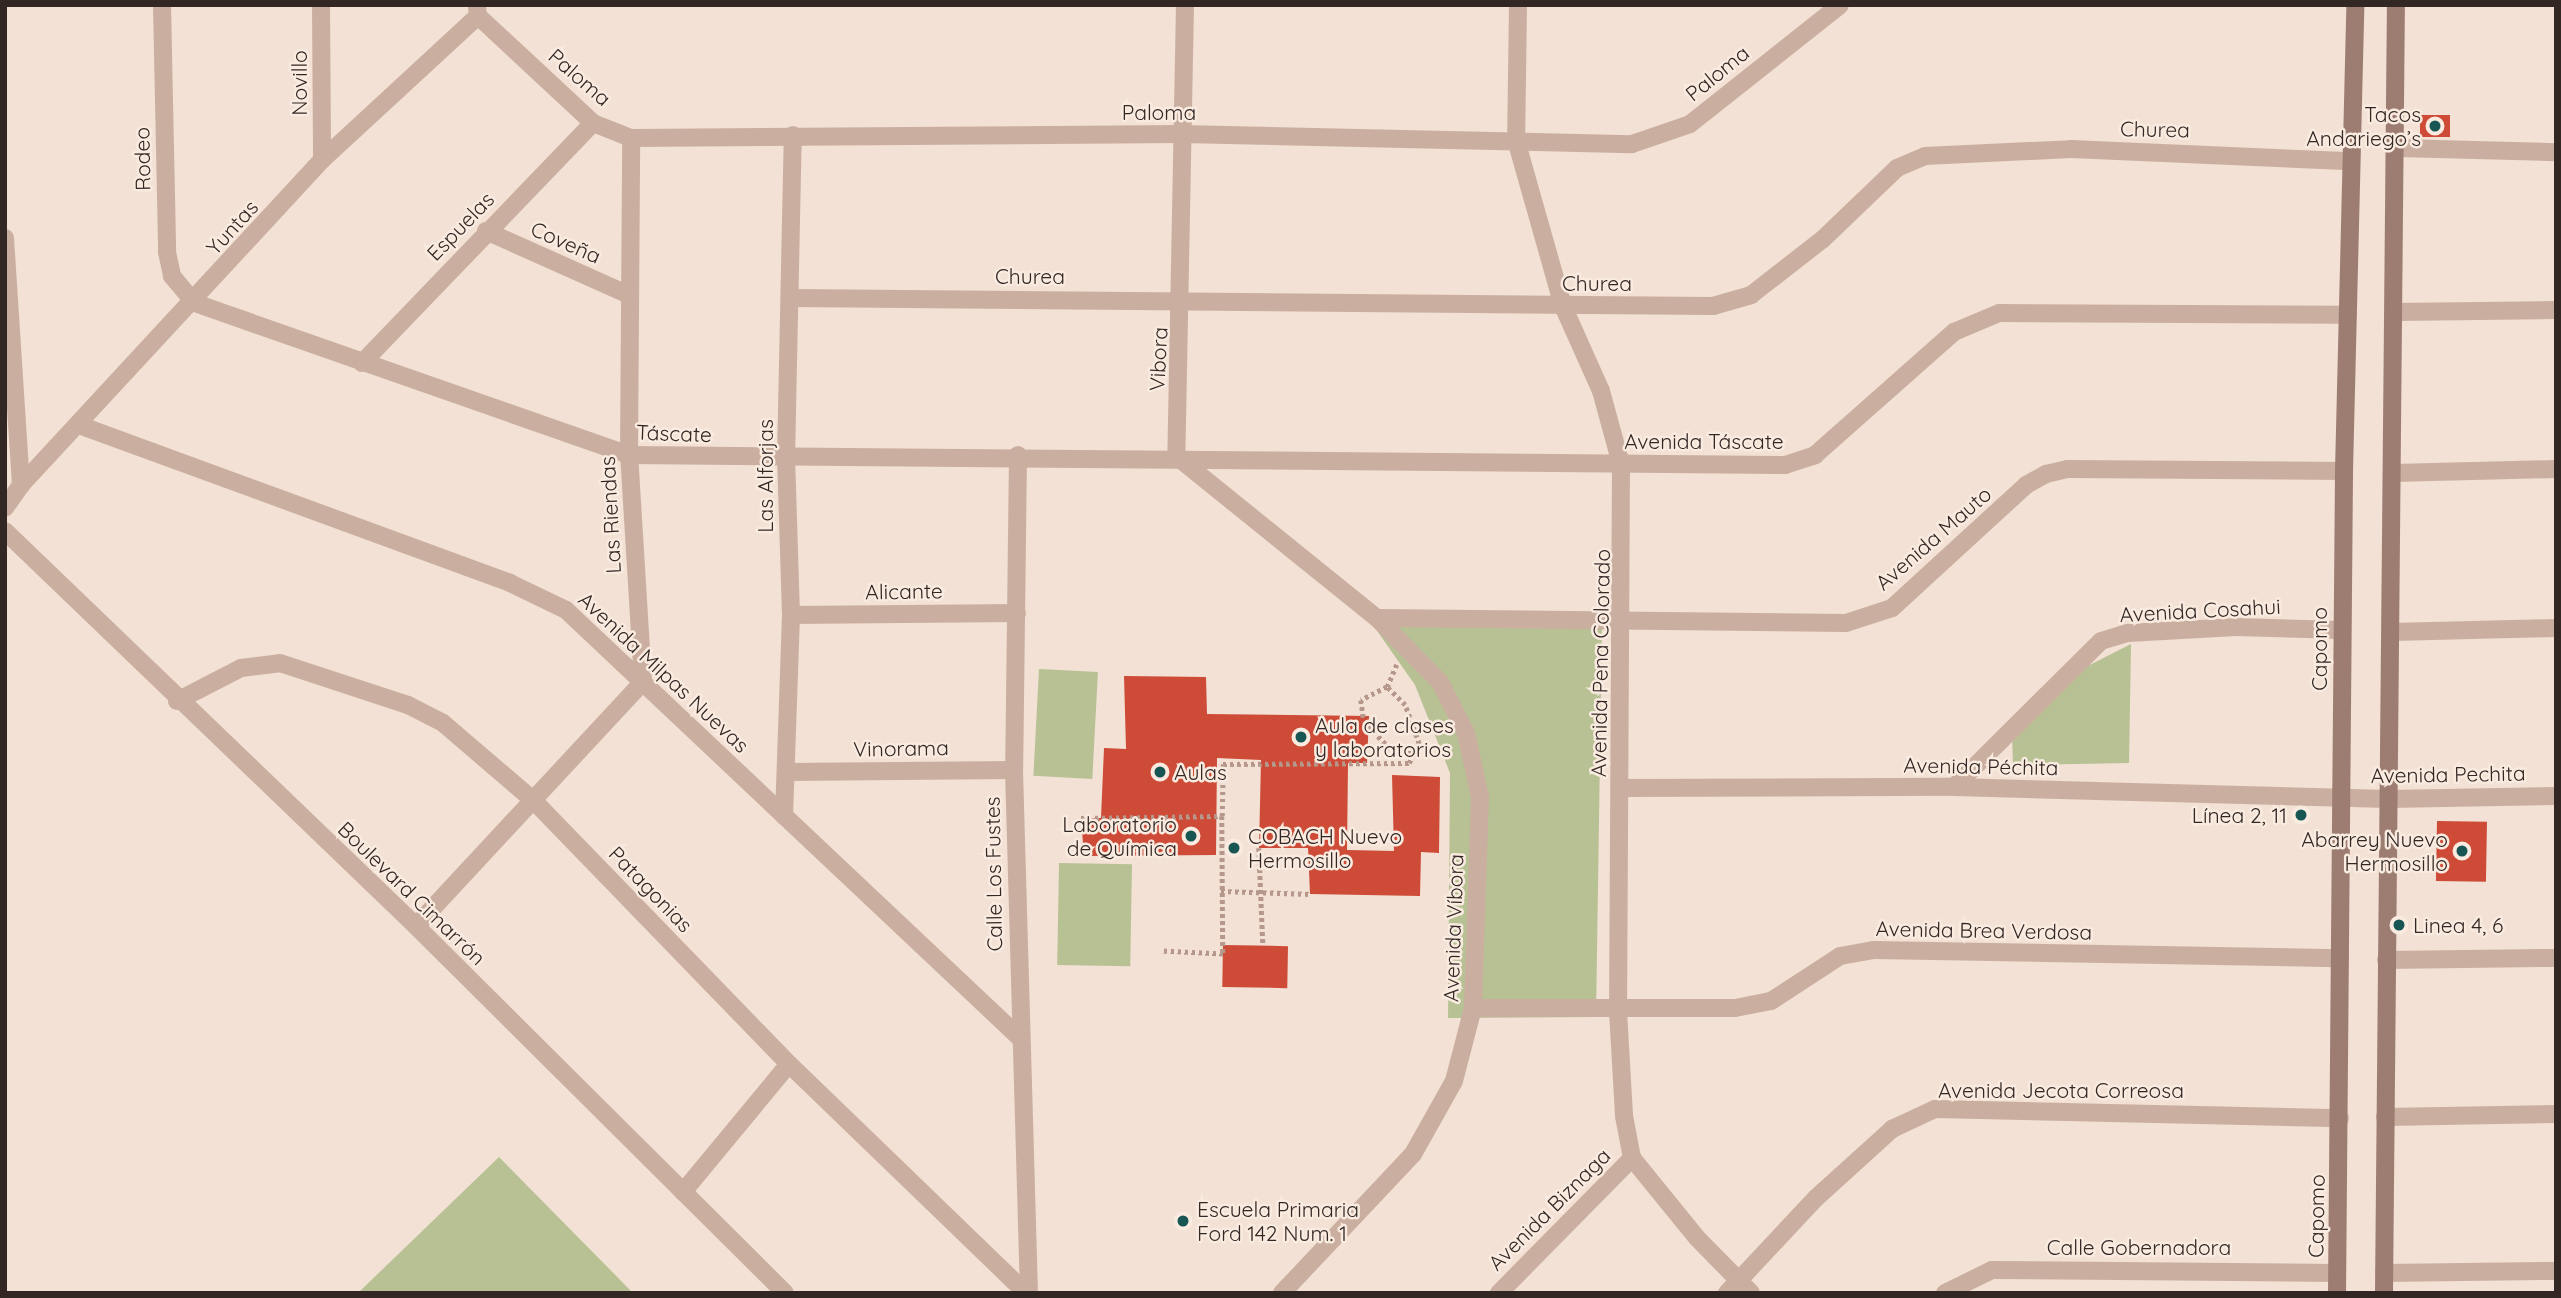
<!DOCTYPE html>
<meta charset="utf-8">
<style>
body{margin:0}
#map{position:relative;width:2561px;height:1298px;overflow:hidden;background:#f2e1d4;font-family:Quicksand,sans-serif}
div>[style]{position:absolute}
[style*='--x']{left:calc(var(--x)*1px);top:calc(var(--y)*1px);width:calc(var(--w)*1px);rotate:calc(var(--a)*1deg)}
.green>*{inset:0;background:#b7c194;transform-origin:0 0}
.building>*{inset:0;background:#cd4b37;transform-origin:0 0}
.path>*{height:4.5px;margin-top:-2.25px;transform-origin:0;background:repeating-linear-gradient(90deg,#b5988b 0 3.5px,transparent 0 7px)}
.minor>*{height:18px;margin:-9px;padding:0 9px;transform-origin:9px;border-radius:9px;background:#caafa0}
.tertiary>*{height:18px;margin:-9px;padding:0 9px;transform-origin:9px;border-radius:9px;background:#caafa0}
.secondary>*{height:18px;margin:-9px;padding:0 9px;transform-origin:9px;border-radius:9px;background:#9d7d72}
.dots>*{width:19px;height:19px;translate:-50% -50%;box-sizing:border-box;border:4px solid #faebe0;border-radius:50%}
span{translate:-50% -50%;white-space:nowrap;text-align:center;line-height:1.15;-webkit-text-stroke:5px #faebe0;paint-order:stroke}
.street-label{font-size:21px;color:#332724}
.poi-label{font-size:21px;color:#332724}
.right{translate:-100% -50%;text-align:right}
.left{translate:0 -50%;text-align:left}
.frame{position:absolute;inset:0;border:7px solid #332724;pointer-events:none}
</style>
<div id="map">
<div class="green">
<i style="clip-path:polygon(1366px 615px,1602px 626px,1596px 1017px,1448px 1018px,1450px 773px,1415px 685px)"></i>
<i style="clip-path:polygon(2131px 644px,2129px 763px,2013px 765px,2012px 733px,2068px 676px)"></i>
<i style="left:1039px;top:669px;width:59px;height:107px;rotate:3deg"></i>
<i style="left:1059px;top:863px;width:73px;height:102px;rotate:1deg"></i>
<i style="clip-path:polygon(499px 1157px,633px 1293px,358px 1293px)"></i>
</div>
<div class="building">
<i style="left:2420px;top:115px;width:30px;height:22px"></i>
<i style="clip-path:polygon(1124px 676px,1206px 677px,1207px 714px,1369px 716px,1367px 763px,1348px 763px,1347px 850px,1394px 851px,1392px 775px,1440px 777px,1439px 853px,1421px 852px,1420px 896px,1310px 894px,1308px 848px,1259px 848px,1261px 760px,1217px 758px,1216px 855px,1084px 856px,1081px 818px,1101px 818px,1104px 748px,1126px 749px)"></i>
<i style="left:2437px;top:821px;width:50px;height:60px;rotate:1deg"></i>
<i style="left:1223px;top:945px;width:65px;height:42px;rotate:1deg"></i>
</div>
<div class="path">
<i style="--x:1387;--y:687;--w:29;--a:153"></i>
<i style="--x:1361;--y:700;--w:21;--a:82"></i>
<i style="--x:1364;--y:721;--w:44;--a:46.8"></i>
<i style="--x:1394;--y:753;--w:21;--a:0"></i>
<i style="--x:1222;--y:816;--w:52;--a:-88.9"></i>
<i style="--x:1223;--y:764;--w:186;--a:-0.3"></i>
<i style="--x:1409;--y:763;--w:21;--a:-62"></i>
<i style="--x:1419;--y:744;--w:41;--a:-109.7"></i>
<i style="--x:1405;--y:705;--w:25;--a:-135"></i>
<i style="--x:1387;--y:687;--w:25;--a:-67"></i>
<i style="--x:1081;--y:818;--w:141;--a:-0.8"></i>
<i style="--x:1222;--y:816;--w:138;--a:89.6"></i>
<i style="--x:1223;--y:954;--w:61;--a:-177.2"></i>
<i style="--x:1259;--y:848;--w:97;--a:87.6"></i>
<i style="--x:1221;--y:891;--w:89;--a:1.9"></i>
</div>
<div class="minor">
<i style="--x:162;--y:5;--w:247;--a:88.8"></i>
<i style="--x:167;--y:252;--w:25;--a:78"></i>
<i style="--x:172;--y:276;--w:35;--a:50"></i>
<i style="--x:195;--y:303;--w:460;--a:19.3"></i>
<i style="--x:629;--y:455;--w:1156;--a:0.5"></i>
<i style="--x:1785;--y:465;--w:32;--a:-18"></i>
<i style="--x:1815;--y:455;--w:186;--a:-41.5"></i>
<i style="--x:1954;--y:332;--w:49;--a:-22.9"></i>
<i style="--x:1999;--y:313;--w:349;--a:0.3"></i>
<i style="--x:321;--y:5;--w:155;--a:89.6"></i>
<i style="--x:1185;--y:5;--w:451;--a:91.1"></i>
<i style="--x:1176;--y:456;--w:258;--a:38.9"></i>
<i style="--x:1377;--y:618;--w:90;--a:45.5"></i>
<i style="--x:1440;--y:682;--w:57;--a:63"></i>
<i style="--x:1466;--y:733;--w:66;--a:77.7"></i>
<i style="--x:1480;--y:797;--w:211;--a:91.9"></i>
<i style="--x:1473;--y:1008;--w:75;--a:104.6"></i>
<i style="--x:1454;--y:1081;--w:84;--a:119.3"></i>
<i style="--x:1413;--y:1154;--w:191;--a:133.3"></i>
<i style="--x:1518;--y:5;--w:135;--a:90.8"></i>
<i style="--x:1516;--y:140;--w:173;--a:74.2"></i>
<i style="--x:1563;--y:306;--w:93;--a:65.9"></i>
<i style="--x:1601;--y:391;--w:76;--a:74.7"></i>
<i style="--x:1621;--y:464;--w:547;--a:90.31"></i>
<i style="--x:1618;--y:1011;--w:105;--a:86.7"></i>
<i style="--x:1624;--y:1116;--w:43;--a:79.2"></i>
<i style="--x:1632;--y:1158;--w:103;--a:50.9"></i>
<i style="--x:1697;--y:1238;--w:77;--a:45.5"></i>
<i style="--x:478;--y:16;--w:157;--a:42.9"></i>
<i style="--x:593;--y:123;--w:41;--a:21.5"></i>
<i style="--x:631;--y:138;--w:551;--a:-0.42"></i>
<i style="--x:1182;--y:134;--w:450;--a:1.3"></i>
<i style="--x:1632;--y:144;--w:61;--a:-19"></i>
<i style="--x:1690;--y:124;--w:191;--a:-38.4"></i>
<i style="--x:2398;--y:148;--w:158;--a:1.5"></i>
<i style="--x:486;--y:231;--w:154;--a:24.1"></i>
<i style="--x:5;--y:238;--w:248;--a:86.3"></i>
<i style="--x:21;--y:485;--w:28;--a:125"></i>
<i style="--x:791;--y:298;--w:922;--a:0.5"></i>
<i style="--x:1713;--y:306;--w:40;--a:-16"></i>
<i style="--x:1751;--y:295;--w:91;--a:-37.9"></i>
<i style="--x:1823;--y:239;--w:103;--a:-43.8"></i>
<i style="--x:1897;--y:168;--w:30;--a:-23"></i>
<i style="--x:1925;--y:156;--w:146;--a:-2.7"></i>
<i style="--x:2071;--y:149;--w:280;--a:2.5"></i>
<i style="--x:2395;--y:312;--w:161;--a:-0.7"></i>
<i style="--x:362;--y:363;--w:333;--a:-46.1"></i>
<i style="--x:79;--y:425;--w:459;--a:20.1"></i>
<i style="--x:510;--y:583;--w:62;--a:25.7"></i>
<i style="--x:566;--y:610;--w:623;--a:43.31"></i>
<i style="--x:1018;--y:455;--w:315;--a:90.7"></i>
<i style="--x:1014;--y:770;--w:523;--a:88.36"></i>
<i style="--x:2393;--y:473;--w:163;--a:-1.4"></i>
<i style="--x:21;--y:485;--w:443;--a:-47.2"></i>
<i style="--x:322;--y:160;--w:212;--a:-42.7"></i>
<i style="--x:478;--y:16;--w:10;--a:-96"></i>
<i style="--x:791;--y:615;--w:226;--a:-0.5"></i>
<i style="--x:1377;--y:618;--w:469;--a:0.6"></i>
<i style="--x:1846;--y:623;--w:48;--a:-18.1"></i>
<i style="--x:1892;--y:608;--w:182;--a:-42.5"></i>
<i style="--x:2026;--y:485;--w:23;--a:-29"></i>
<i style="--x:2046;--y:474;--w:22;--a:-13"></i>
<i style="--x:2067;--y:469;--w:277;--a:0.4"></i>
<i style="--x:2392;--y:632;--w:164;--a:-1.4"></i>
<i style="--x:177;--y:701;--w:72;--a:-27.3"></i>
<i style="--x:241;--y:668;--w:39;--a:-7"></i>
<i style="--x:280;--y:663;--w:135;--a:18.2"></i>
<i style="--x:408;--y:705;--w:39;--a:27"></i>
<i style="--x:443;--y:723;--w:120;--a:40.6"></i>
<i style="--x:534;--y:801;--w:366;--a:45.9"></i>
<i style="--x:789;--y:1064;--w:330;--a:44"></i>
<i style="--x:787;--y:772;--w:227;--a:-0.5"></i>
<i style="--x:1954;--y:787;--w:207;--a:-44.8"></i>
<i style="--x:2101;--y:641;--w:28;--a:-17"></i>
<i style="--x:2128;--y:633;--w:108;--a:-3.2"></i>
<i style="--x:2236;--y:627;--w:106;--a:1.6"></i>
<i style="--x:1621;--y:788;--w:333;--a:-0.2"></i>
<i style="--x:1954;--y:787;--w:434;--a:1.6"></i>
<i style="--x:2388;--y:799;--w:168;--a:-1"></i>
<i style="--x:784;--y:816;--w:201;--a:-88"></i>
<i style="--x:791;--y:615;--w:156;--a:-91.8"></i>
<i style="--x:786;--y:459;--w:324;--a:-88.8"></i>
<i style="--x:416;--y:926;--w:333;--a:-47.1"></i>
<i style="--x:643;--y:682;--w:227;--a:-93.5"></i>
<i style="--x:629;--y:455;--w:317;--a:-89.6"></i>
<i style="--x:2386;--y:960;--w:170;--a:-0.7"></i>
<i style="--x:1473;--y:1008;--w:262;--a:0"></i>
<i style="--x:1735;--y:1008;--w:37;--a:-11"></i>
<i style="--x:1771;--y:1001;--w:82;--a:-33.1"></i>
<i style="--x:1840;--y:956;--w:35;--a:-10"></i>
<i style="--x:1874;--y:950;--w:466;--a:1"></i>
<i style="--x:2385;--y:1117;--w:171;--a:-1"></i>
<i style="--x:683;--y:1192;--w:166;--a:-50.4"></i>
<i style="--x:2384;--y:1273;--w:172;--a:-0.7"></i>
<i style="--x:1499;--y:1293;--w:190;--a:-45.4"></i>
<i style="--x:1727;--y:1293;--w:130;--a:-46.9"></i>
<i style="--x:1816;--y:1198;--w:103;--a:-42.2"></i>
<i style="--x:1892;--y:1129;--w:47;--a:-24.9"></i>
<i style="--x:1935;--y:1109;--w:405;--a:1.3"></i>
<i style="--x:1945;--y:1293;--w:52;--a:-26.1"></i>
<i style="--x:1992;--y:1270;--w:345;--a:0.5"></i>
</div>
<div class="tertiary">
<i style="--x:5;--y:531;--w:570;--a:43.86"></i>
<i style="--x:416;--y:926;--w:520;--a:44.84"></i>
</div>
<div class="secondary">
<i style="--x:2337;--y:1293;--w:822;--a:-89.51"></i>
<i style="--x:2344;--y:471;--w:466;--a:-88.6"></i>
<i style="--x:2384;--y:1293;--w:1288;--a:-89.47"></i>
</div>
<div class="dots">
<i style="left:2435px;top:126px;background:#185654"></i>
<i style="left:1301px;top:737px;background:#185654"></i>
<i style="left:1160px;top:772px;background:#185654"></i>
<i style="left:2301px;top:815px;background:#185654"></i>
<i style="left:1191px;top:836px;background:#185654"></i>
<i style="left:1234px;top:848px;background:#185654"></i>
<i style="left:2462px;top:851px;background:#185654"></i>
<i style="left:2399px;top:925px;background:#185654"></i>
<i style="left:1183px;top:1221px;background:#185654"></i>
</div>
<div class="street-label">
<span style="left:1717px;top:73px;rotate:-39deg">Paloma</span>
<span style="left:580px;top:77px;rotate:41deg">Paloma</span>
<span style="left:299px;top:83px;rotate:-90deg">Novillo</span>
<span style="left:1159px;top:112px">Paloma</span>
<span style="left:2155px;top:129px;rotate:1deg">Churea</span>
<span style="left:142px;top:159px;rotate:-91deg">Rodeo</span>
<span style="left:460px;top:226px;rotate:-46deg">Espuelas</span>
<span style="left:232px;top:227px;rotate:-48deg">Yuntas</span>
<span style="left:566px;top:242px;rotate:24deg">Coveña</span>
<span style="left:1030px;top:276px">Churea</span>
<span style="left:1597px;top:283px">Churea</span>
<span style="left:1158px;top:359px;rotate:-87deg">Vibora</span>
<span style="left:674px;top:433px;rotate:2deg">Táscate</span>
<span style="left:1704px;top:441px">Avenida Táscate</span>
<span style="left:765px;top:476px;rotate:-90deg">Las Alforjas</span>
<span style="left:610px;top:515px;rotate:-93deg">Las Riendas</span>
<span style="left:1933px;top:538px;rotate:-41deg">Avenida Mauto</span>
<span style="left:904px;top:591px;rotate:-1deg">Alicante</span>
<span style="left:2200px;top:610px;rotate:-3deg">Avenida Cosahui</span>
<span style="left:2319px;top:649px;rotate:-90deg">Capomo</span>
<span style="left:1600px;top:663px;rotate:-89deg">Avenida Pena Colorado</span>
<span style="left:664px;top:672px;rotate:43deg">Avenida Milpas Nuevas</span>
<span style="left:901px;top:748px;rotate:-1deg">Vinorama</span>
<span style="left:1981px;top:766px;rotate:1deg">Avenida Péchita</span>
<span style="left:2448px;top:774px;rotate:-1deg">Avenida Pechita</span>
<span style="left:993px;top:874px;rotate:-91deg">Calle Los Fustes</span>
<span style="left:651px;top:889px;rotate:46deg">Patagonias</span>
<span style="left:412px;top:893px;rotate:44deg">Boulevard Cimarrón</span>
<span style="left:1453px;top:928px;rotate:-88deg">Avenida Víbora</span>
<span style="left:1984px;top:930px;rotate:1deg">Avenida Brea Verdosa</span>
<span style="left:2061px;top:1090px">Avenida Jecota Correosa</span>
<span style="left:1549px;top:1209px;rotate:-45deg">Avenida Biznaga</span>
<span style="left:2316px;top:1216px;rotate:-89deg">Capomo</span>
<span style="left:2139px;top:1247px">Calle Gobernadora</span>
</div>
<div class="poi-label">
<span class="right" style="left:2421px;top:126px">Tacos<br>Andariego’s</span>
<span class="left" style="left:1315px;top:737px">Aula de clases<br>y laboratorios</span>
<span class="left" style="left:1174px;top:772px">Aulas</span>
<span class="right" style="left:2287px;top:815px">Línea 2, 11</span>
<span class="right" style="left:1177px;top:836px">Laboratorio<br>de Química</span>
<span class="left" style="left:1248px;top:848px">COBACH Nuevo<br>Hermosillo</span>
<span class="right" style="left:2448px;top:851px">Abarrey Nuevo<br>Hermosillo</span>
<span class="left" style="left:2413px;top:925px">Linea 4, 6</span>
<span class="left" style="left:1197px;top:1221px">Escuela Primaria<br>Ford 142 Num. 1</span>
</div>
<div class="frame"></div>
</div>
